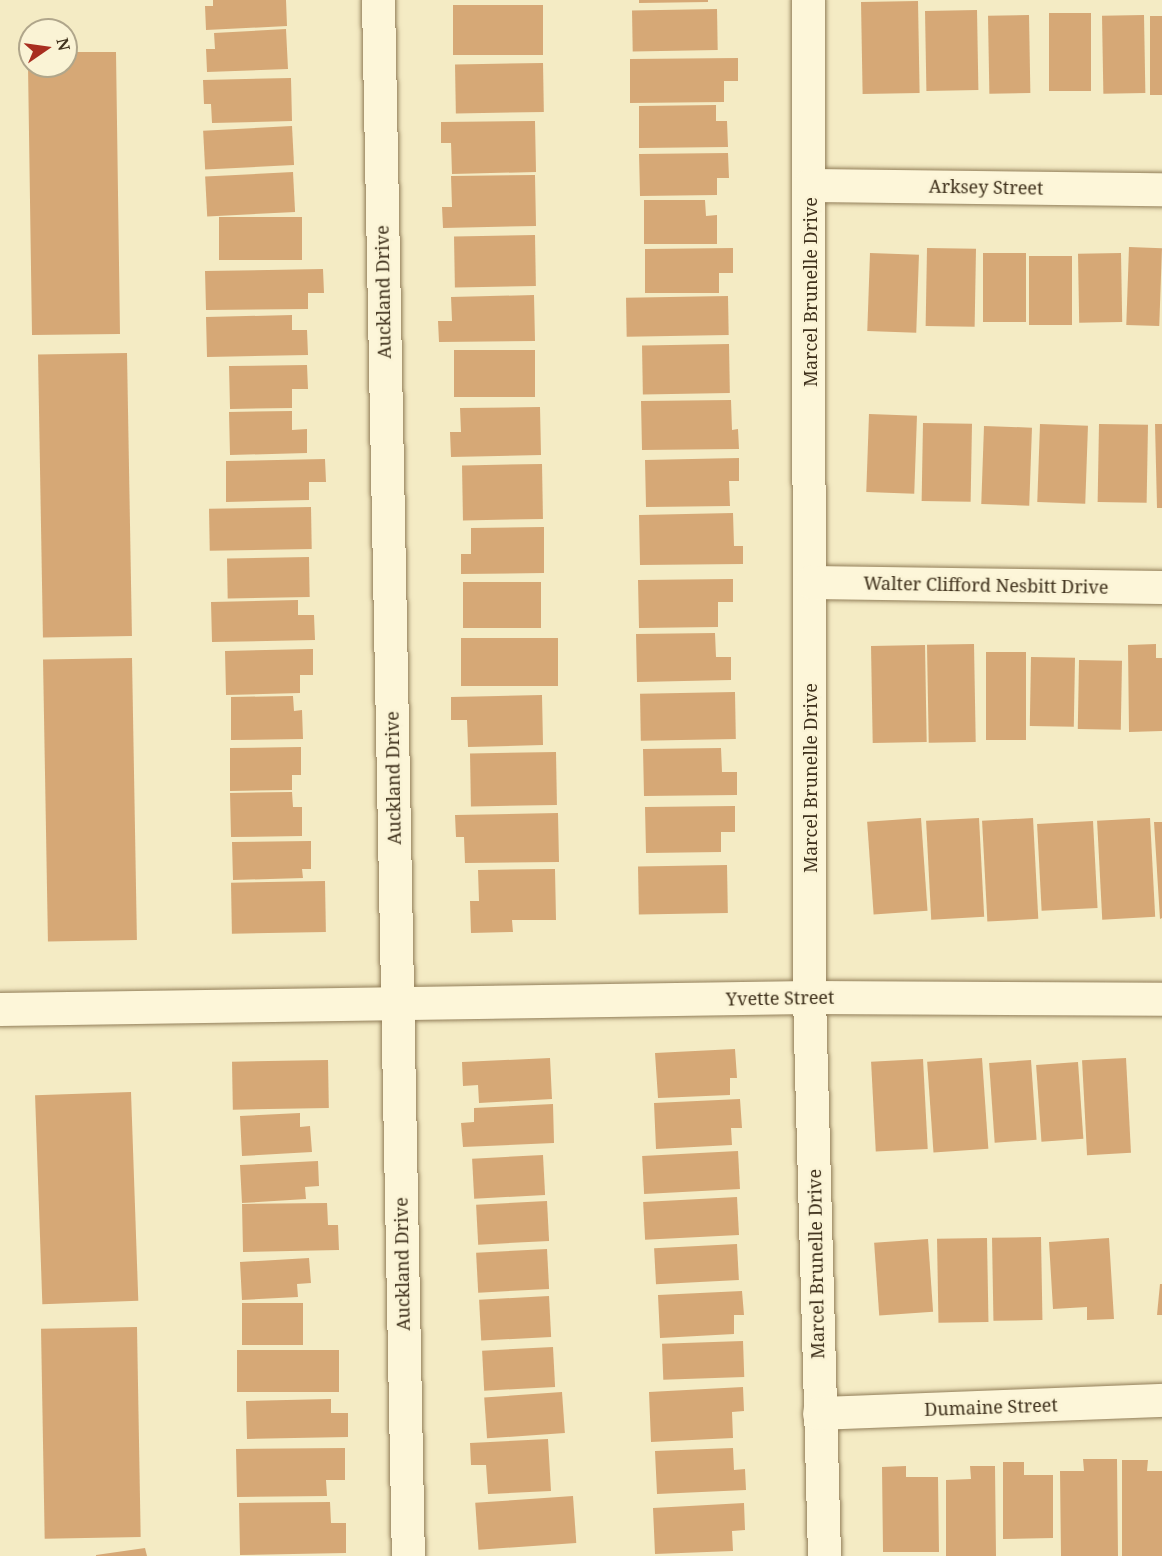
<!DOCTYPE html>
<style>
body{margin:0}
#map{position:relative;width:1162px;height:1556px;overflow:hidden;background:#f4ebc4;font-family:"Noto Serif",serif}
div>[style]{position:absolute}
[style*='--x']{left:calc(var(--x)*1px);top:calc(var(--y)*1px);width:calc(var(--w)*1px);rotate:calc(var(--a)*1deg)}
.building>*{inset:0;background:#d6a876;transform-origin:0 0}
.roads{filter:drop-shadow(0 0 2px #917d58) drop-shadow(0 0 2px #917d58)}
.minor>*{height:33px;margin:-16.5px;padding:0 16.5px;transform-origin:16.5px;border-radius:16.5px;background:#fdf6d9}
span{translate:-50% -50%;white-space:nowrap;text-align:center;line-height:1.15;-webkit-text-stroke:4.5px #faf3d5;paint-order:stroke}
.street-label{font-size:18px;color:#40321d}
.north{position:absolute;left:18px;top:18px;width:60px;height:60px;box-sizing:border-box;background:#faf3d5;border:2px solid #b0a68b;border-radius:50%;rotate:77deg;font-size:16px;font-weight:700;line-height:24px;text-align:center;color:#40321d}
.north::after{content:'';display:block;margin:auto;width:21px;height:27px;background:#a82e20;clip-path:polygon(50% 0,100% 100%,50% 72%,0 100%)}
</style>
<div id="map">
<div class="building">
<i style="clip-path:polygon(213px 0,286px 0,287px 26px,206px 30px,205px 6px,213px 6px)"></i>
<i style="clip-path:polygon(639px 0,708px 0,708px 2px,639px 3px)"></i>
<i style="left:918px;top:1px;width:92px;height:57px;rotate:89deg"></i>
<i style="left:543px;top:5px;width:50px;height:90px;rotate:90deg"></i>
<i style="left:717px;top:9px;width:41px;height:85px;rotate:89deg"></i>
<i style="left:977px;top:10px;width:80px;height:52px;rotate:89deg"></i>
<i style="left:1049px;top:13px;width:42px;height:78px"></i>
<i style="left:1029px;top:15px;width:78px;height:41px;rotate:89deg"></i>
<i style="left:1144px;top:15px;width:78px;height:42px;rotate:89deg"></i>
<i style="left:1150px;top:16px;width:12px;height:79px"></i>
<i style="clip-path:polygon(286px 29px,288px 69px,207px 72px,206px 49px,215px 49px,214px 33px)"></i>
<i style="clip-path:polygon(66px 52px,116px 52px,120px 334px,32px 335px,28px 66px,66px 66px)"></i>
<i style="clip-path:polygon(738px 58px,738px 81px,724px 81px,724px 102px,630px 103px,630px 59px)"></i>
<i style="left:543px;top:63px;width:49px;height:88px;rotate:89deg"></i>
<i style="clip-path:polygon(291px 78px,292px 121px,212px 123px,211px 104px,204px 104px,203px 80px)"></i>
<i style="clip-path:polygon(716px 105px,716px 121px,727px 121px,728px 147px,639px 148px,639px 106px)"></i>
<i style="clip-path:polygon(535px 121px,536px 172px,452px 174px,451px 143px,441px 143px,441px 122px)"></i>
<i style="left:292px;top:126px;width:39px;height:89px;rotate:87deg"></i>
<i style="clip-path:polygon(728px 153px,729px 178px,717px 178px,717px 195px,640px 196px,639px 154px)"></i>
<i style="left:293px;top:172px;width:40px;height:88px;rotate:87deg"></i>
<i style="clip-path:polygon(535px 175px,536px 226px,443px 228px,442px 207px,452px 207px,451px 176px)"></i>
<i style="clip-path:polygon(644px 200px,705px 200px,706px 216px,717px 215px,717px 244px,644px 244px)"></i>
<i style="left:302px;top:217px;width:43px;height:83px;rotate:90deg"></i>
<i style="left:535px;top:235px;width:51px;height:81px;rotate:89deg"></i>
<i style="left:1129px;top:247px;width:33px;height:78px;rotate:2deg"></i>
<i style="clip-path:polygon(733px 248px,733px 273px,719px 273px,719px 293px,645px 293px,645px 249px)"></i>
<i style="left:927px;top:248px;width:49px;height:78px;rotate:1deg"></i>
<i style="left:870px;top:253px;width:49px;height:78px;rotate:2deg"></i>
<i style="left:1026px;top:253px;width:69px;height:43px;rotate:90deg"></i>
<i style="left:1121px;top:253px;width:69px;height:43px;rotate:89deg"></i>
<i style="left:1029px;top:256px;width:43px;height:69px"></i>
<i style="clip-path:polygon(323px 269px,324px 293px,308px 293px,308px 309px,206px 310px,205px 271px)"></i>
<i style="clip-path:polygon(534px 295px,535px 341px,439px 342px,438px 321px,452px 321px,451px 297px)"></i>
<i style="left:728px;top:296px;width:39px;height:102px;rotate:89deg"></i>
<i style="clip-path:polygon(292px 315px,292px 330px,307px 330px,308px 355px,207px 357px,206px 317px)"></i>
<i style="left:729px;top:344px;width:49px;height:87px;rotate:89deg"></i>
<i style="left:535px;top:350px;width:47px;height:81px;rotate:90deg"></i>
<i style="left:127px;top:353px;width:283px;height:89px;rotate:89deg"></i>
<i style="clip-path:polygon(307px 365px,308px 389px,292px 389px,292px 408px,230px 409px,229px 366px)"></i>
<i style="clip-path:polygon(731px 400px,732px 430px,738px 429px,739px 449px,642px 450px,641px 401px)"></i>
<i style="clip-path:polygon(540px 407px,541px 455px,451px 457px,450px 432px,461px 432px,460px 408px)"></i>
<i style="clip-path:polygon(292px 411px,292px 430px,307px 429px,307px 453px,230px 455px,229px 412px)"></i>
<i style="left:869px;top:414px;width:48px;height:78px;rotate:2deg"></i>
<i style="left:923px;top:423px;width:49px;height:78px;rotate:1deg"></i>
<i style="left:1040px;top:424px;width:48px;height:78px;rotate:2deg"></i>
<i style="left:1099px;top:424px;width:49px;height:78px;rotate:1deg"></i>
<i style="clip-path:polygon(1155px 424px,1162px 424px,1162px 508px,1157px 508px)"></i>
<i style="left:984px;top:426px;width:48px;height:78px;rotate:2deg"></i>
<i style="clip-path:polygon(739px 458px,739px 481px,729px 481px,730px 506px,646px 507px,645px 460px)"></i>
<i style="clip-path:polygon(325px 459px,326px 482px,309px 482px,309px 500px,226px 502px,226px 461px)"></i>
<i style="left:542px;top:464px;width:55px;height:80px;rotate:89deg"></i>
<i style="left:311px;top:507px;width:42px;height:102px;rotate:89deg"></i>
<i style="clip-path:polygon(733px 513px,734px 546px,743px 546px,743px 564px,640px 565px,639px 515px)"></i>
<i style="clip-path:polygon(544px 527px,544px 573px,461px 574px,461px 554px,471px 554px,471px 528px)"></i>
<i style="left:309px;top:557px;width:40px;height:82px;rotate:89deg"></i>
<i style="clip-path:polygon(733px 579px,733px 602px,718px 602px,718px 627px,639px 628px,638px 580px)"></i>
<i style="left:541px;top:582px;width:46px;height:78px;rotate:90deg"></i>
<i style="clip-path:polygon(298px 600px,298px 615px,314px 615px,315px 640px,212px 642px,211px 602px)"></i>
<i style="clip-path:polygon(715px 633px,716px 657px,731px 657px,731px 680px,637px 682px,636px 634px)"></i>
<i style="left:558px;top:638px;width:48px;height:97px;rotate:90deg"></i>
<i style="left:974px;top:644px;width:98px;height:47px;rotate:89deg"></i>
<i style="clip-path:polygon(1156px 644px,1156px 658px,1162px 658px,1162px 731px,1129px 732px,1128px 645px)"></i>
<i style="left:925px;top:645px;width:97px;height:54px;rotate:89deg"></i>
<i style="clip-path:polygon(313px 649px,313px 675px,300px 675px,300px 693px,226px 695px,225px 651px)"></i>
<i style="left:986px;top:652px;width:40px;height:88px"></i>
<i style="left:1031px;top:657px;width:44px;height:69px;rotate:1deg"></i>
<i style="left:132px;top:658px;width:282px;height:89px;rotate:89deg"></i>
<i style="left:1079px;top:660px;width:43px;height:69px;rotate:1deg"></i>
<i style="left:735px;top:692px;width:47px;height:95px;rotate:89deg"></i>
<i style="clip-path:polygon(542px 695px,543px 745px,468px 747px,467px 720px,451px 720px,451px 697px)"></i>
<i style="clip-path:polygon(293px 696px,294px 711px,302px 710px,303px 739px,231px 740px,231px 697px)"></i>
<i style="clip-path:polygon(301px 747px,301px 775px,292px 775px,292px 790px,230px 791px,230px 748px)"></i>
<i style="clip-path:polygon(721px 748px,722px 772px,737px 772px,737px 795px,644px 796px,643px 749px)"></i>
<i style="left:556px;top:752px;width:53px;height:86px;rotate:89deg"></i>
<i style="clip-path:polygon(292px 792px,293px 807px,302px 807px,302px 836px,231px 837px,230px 793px)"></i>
<i style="clip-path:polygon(735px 806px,735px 832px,721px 832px,721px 852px,646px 853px,645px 807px)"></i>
<i style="clip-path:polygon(558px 813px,559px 862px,465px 863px,464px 837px,456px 837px,455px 815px)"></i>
<i style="left:921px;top:818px;width:93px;height:54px;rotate:86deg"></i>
<i style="left:979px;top:818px;width:99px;height:53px;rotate:87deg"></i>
<i style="left:1033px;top:818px;width:101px;height:51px;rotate:87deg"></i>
<i style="left:1150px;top:818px;width:99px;height:53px;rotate:87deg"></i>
<i style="left:1093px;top:821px;width:87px;height:56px;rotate:87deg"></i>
<i style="clip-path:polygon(1154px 822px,1162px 822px,1162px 918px,1160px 919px)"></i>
<i style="clip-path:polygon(311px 841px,311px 869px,302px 869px,303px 878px,233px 880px,232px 842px)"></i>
<i style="left:727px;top:865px;width:48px;height:89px;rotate:89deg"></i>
<i style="clip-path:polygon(555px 869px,556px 920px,512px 920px,513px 932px,471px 933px,470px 901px,479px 901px,478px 870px)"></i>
<i style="left:325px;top:881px;width:51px;height:94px;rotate:89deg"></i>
<i style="clip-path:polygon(735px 1049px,737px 1078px,730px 1078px,730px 1095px,658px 1098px,655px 1053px)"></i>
<i style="clip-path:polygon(550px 1058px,552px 1099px,479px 1103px,478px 1085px,463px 1086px,462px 1062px)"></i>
<i style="left:982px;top:1058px;width:91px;height:55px;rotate:86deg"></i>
<i style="left:1126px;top:1058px;width:95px;height:44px;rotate:87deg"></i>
<i style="left:923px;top:1059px;width:90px;height:52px;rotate:87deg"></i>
<i style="left:328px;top:1060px;width:48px;height:96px;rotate:89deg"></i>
<i style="left:1031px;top:1060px;width:80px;height:42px;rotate:86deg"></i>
<i style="left:1078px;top:1062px;width:77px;height:42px;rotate:86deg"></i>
<i style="left:131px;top:1092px;width:209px;height:96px;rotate:88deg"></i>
<i style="clip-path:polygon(740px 1099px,742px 1128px,731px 1128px,732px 1145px,656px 1149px,654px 1103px)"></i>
<i style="clip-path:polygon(553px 1104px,554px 1143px,463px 1147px,461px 1123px,474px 1122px,474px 1108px)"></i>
<i style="clip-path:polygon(300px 1113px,300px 1127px,310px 1126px,312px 1152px,242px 1156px,240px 1116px)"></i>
<i style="left:738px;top:1151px;width:38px;height:96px;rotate:87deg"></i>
<i style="left:543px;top:1155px;width:40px;height:71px;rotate:87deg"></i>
<i style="clip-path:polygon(318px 1161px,319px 1186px,305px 1187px,306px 1199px,242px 1203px,240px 1165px)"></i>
<i style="left:737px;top:1197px;width:38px;height:94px;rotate:87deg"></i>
<i style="left:547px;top:1201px;width:40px;height:71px;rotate:87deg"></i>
<i style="clip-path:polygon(327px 1203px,328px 1225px,338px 1225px,339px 1250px,243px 1252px,242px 1204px)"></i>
<i style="left:1041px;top:1237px;width:83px;height:49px;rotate:89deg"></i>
<i style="left:987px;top:1238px;width:84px;height:50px;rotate:89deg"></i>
<i style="clip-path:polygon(1109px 1238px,1114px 1319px,1087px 1320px,1087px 1307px,1053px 1309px,1049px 1242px)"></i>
<i style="left:928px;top:1239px;width:73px;height:54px;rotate:86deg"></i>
<i style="left:737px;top:1244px;width:36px;height:83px;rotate:87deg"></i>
<i style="left:547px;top:1249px;width:40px;height:71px;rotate:87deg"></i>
<i style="clip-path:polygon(309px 1258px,311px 1283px,297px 1284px,298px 1297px,242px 1300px,240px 1262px)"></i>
<i style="clip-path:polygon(1160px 1284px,1162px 1284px,1162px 1315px,1157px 1315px)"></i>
<i style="clip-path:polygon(742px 1291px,744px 1315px,734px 1315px,734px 1334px,660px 1338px,658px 1295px)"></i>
<i style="left:549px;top:1296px;width:41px;height:70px;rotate:87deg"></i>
<i style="left:242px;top:1303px;width:61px;height:42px"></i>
<i style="left:137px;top:1327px;width:210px;height:96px;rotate:89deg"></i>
<i style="left:743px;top:1341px;width:36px;height:81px;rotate:88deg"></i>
<i style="left:553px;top:1347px;width:40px;height:71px;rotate:87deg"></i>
<i style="left:339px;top:1350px;width:42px;height:102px;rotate:90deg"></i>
<i style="clip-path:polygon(743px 1387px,744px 1411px,732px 1412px,733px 1438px,651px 1442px,649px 1392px)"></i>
<i style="left:562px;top:1392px;width:41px;height:78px;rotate:86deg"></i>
<i style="clip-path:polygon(331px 1399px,331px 1413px,348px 1413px,348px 1437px,247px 1439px,246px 1401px)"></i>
<i style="clip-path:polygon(548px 1439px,551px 1491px,488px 1494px,486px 1465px,471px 1465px,470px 1443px)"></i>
<i style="clip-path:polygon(345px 1448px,345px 1480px,326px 1480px,327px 1496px,237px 1497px,236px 1449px)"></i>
<i style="clip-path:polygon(733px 1448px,734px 1470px,745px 1469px,746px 1490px,657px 1494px,655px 1451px)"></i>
<i style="clip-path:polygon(1083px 1459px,1117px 1459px,1118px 1556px,1061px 1556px,1060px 1471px,1084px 1471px)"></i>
<i style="clip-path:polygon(1122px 1460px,1148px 1460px,1147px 1471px,1162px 1471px,1162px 1556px,1122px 1556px)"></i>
<i style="clip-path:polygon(1003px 1462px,1024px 1462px,1024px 1475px,1053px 1475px,1053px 1538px,1003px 1539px)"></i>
<i style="clip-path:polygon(906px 1466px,906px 1477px,938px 1477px,939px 1552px,883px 1552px,882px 1467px)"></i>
<i style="clip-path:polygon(970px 1466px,995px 1466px,996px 1556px,946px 1556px,946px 1480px,971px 1479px)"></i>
<i style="left:573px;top:1496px;width:47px;height:98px;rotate:86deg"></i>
<i style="clip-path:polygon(330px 1502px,331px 1523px,346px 1523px,346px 1553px,240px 1555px,239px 1503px)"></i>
<i style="clip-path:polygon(744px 1503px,745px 1530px,732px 1531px,733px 1551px,655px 1554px,653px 1508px)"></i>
<i style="clip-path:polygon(145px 1548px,147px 1556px,96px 1556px,96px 1555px)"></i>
</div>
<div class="roads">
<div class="minor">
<i style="--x:378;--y:0;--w:1556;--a:88.9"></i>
<i style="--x:808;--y:0;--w:997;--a:89.94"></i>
<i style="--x:809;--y:997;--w:559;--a:88.46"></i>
<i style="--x:810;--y:185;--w:352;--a:0.7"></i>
<i style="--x:811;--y:582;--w:351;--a:0.8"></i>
<i style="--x:0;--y:1009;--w:809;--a:-0.85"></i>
<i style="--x:809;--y:997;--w:353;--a:0.3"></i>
<i style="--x:819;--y:1413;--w:343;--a:-2.2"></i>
</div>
</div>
<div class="street-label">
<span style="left:986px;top:187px;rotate:1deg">Arksey Street</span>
<span style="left:383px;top:292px;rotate:-91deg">Auckland Drive</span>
<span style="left:810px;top:292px;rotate:-90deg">Marcel Brunelle Drive</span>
<span style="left:986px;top:585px;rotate:1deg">Walter Clifford Nesbitt Drive</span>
<span style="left:393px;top:778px;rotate:-91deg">Auckland Drive</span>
<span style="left:810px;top:778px;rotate:-90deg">Marcel Brunelle Drive</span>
<span style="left:780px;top:998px;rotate:-1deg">Yvette Street</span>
<span style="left:402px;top:1264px;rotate:-91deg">Auckland Drive</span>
<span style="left:816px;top:1264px;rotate:-91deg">Marcel Brunelle Drive</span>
<span style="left:991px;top:1407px;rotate:-2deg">Dumaine Street</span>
</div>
<div class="north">N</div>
</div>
